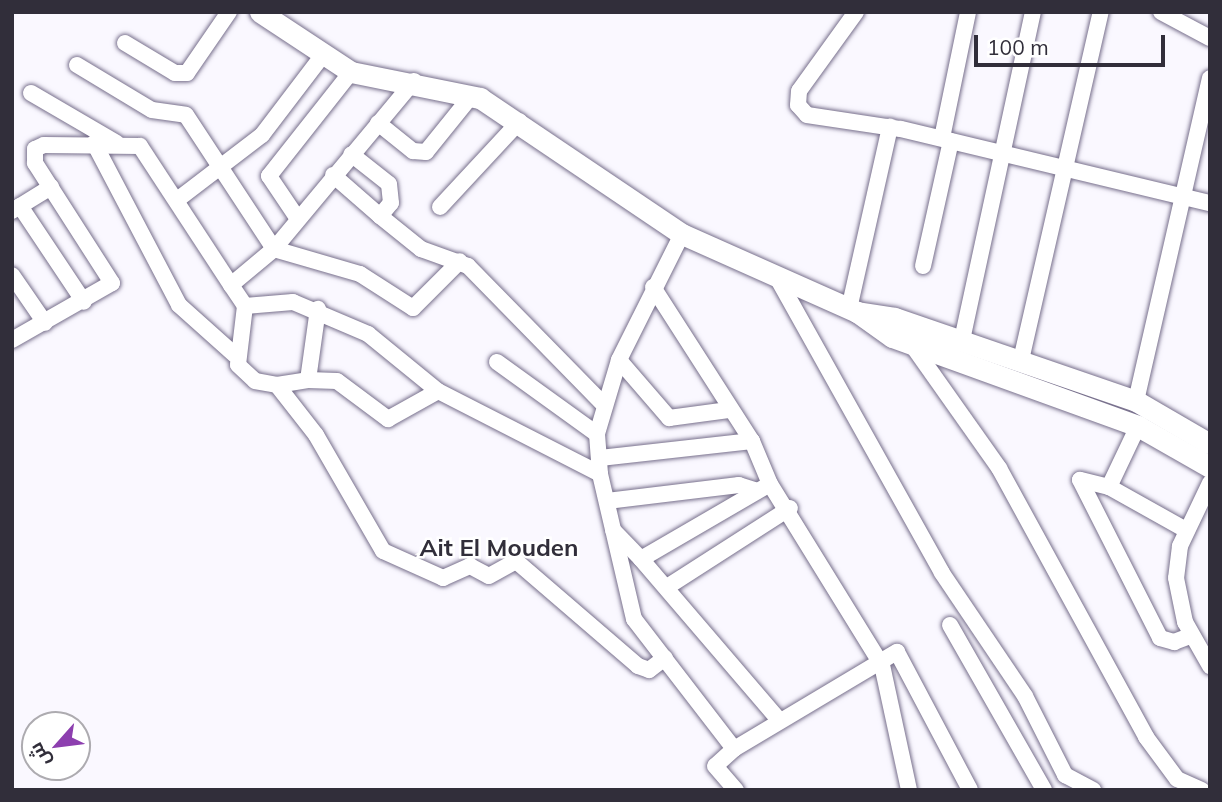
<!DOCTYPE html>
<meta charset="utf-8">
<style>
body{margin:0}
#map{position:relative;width:1222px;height:802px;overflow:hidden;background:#faf8ff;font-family:Mulish,Cairo,sans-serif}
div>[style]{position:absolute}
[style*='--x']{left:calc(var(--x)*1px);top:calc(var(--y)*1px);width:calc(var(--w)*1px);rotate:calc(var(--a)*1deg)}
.roads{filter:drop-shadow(0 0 2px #776f8c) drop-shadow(0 0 2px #776f8c)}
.street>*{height:16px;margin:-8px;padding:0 8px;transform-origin:8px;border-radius:8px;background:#fff}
.secondary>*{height:21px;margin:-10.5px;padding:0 10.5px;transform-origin:10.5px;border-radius:10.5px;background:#fff}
span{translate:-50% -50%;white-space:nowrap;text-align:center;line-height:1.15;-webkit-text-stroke:5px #fff;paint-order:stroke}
.quarter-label{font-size:24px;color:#312e3a;font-weight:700}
.frame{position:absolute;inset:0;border:14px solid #312e3a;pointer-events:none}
.north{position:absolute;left:21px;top:711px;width:70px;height:70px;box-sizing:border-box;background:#fff;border:2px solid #adabb0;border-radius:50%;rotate:242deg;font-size:19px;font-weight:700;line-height:28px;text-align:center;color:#312e3a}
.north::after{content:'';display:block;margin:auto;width:24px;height:32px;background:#8d3faf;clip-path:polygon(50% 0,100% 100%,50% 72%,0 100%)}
.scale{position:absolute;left:974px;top:35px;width:191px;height:32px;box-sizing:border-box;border:4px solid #312e3a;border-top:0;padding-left:9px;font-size:21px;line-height:24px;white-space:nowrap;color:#312e3a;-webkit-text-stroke:5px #fff;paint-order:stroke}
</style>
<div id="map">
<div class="roads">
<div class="street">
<i style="--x:856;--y:12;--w:97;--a:125.8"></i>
<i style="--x:799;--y:91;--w:14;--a:94"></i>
<i style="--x:798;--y:105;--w:13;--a:48"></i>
<i style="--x:807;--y:115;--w:95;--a:8.5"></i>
<i style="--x:901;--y:129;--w:318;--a:13.5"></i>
<i style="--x:1161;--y:12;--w:55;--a:28"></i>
<i style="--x:125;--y:43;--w:58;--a:31"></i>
<i style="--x:175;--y:73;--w:12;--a:0"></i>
<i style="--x:187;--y:73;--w:74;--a:-55.5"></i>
<i style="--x:77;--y:65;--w:87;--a:31"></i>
<i style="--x:152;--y:110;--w:34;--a:8"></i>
<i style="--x:186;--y:115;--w:160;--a:56.7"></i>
<i style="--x:274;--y:249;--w:90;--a:16.2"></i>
<i style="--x:360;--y:274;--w:63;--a:32.7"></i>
<i style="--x:413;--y:308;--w:66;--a:-45"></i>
<i style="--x:414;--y:81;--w:219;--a:129.8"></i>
<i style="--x:274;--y:249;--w:56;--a:140.1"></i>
<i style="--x:231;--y:285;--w:25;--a:56"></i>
<i style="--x:245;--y:306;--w:48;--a:-4.8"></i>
<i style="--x:293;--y:302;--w:82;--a:23.1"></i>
<i style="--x:368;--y:334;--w:90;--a:39.2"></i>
<i style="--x:438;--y:391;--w:182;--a:27.1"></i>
<i style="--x:31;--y:93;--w:99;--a:30.2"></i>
<i style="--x:378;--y:123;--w:45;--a:38.7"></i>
<i style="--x:413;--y:151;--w:13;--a:4"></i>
<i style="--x:426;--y:152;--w:73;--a:-51.1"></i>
<i style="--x:942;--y:138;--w:129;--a:-78.3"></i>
<i style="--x:94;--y:143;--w:183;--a:62.3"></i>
<i style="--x:179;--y:305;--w:75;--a:41.8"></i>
<i style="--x:333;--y:175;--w:62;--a:41.1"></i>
<i style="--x:380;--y:216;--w:17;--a:-50"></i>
<i style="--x:391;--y:203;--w:19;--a:-96"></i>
<i style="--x:389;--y:184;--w:48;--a:-141.7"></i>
<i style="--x:177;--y:200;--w:107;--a:-37.4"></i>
<i style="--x:262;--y:135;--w:101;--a:-52.7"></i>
<i style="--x:20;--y:206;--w:115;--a:56.3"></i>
<i style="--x:440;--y:207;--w:117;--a:-47.1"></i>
<i style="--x:12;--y:211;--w:46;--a:-31.6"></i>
<i style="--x:380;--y:216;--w:53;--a:38.8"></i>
<i style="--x:421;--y:249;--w:50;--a:19.9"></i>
<i style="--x:468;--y:266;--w:194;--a:45.6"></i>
<i style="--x:298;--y:219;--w:52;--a:-124"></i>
<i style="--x:269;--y:176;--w:132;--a:-51.7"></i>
<i style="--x:682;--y:234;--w:141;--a:116.6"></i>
<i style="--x:619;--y:360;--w:77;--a:106.6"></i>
<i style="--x:597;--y:434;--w:40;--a:85.7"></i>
<i style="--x:600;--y:474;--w:149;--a:76.8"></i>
<i style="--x:634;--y:619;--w:164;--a:52.4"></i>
<i style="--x:734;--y:749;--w:25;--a:138"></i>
<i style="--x:715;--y:766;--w:32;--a:49"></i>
<i style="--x:923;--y:266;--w:128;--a:-77.4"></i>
<i style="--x:12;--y:275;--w:58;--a:55.5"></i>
<i style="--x:779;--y:281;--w:334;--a:60.8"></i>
<i style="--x:942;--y:573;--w:148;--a:56"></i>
<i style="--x:1025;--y:696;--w:89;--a:63.1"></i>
<i style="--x:1065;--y:775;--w:32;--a:28"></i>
<i style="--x:653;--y:287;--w:183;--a:57.3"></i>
<i style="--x:752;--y:441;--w:47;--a:67.3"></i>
<i style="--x:770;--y:484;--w:213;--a:58.3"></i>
<i style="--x:882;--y:665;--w:128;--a:77.8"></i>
<i style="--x:245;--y:306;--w:59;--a:96.8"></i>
<i style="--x:238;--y:365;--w:23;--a:43"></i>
<i style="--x:255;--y:381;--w:22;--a:10"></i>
<i style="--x:277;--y:385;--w:31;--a:-9"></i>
<i style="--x:308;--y:380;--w:72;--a:-82"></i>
<i style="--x:849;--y:309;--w:187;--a:-77.3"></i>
<i style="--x:12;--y:340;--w:115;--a:-29.7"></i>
<i style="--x:112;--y:283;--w:143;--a:-122.7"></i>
<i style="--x:35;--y:163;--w:14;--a:-90"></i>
<i style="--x:35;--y:149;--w:10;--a:-24"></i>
<i style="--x:44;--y:145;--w:96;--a:0.6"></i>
<i style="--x:140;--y:146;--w:166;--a:56.8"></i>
<i style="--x:962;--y:340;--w:336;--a:-77.8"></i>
<i style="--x:912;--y:345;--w:151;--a:54.7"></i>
<i style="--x:999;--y:468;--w:307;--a:61.3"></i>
<i style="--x:1146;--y:737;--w:52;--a:53.6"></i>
<i style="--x:1177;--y:779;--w:27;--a:24"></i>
<i style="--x:619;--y:360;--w:77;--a:49.2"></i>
<i style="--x:669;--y:418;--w:60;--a:-7.7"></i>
<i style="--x:1021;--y:360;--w:357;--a:-77.1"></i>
<i style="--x:497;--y:362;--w:123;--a:35.8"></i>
<i style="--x:308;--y:380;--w:29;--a:2"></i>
<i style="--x:337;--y:381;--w:64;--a:36.7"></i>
<i style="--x:388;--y:419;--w:57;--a:-29.2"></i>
<i style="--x:277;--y:385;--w:63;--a:52"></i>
<i style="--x:316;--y:435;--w:134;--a:60"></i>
<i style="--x:383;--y:551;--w:66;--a:24.2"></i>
<i style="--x:443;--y:578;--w:30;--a:-24"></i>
<i style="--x:470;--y:566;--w:21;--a:28"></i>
<i style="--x:489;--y:576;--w:31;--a:-29"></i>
<i style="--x:516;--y:561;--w:161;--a:40.7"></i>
<i style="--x:638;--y:666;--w:12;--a:20"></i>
<i style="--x:649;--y:670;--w:20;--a:-37"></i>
<i style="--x:1136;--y:401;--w:331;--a:-77.1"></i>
<i style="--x:600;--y:458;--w:153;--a:-6.4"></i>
<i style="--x:1210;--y:483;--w:70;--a:115.5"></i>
<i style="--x:1180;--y:546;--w:32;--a:97"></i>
<i style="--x:1176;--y:578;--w:45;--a:78.4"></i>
<i style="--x:1185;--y:622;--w:51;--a:60.4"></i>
<i style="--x:1109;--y:487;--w:68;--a:-64.6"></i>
<i style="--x:607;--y:501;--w:133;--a:-6.9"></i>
<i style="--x:739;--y:485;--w:19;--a:18"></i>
<i style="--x:613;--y:530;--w:40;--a:46"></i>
<i style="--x:641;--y:559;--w:149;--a:-30.2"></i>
<i style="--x:1186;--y:530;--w:88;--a:-150.8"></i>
<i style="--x:1109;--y:487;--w:30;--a:-166"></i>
<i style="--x:1080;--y:480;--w:177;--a:63.1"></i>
<i style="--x:1160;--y:638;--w:15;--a:16"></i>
<i style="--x:1174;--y:642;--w:17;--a:-21"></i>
<i style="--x:641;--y:559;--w:213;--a:49.4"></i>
<i style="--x:667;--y:587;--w:146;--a:-32.7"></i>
<i style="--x:950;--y:625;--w:190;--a:60.3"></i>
<i style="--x:734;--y:749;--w:190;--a:-30.8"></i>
<i style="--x:897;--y:652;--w:156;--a:62.1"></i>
</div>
<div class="secondary">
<i style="--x:260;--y:12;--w:109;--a:33.4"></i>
<i style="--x:351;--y:72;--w:132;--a:11.4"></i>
<i style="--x:480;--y:98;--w:244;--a:34"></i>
<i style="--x:682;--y:234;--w:192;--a:24"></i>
<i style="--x:857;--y:312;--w:43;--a:35.5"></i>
<i style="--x:892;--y:337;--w:262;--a:19.9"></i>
<i style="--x:1138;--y:426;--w:83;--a:29.7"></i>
<i style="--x:857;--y:312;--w:38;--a:9"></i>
<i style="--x:895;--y:318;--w:255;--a:19"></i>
<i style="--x:1136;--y:401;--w:86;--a:30.2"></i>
</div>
</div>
<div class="quarter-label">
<span style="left:499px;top:548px">Ait El Mouden</span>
</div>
<div class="frame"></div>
<div class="north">ش</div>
<div class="scale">100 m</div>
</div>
